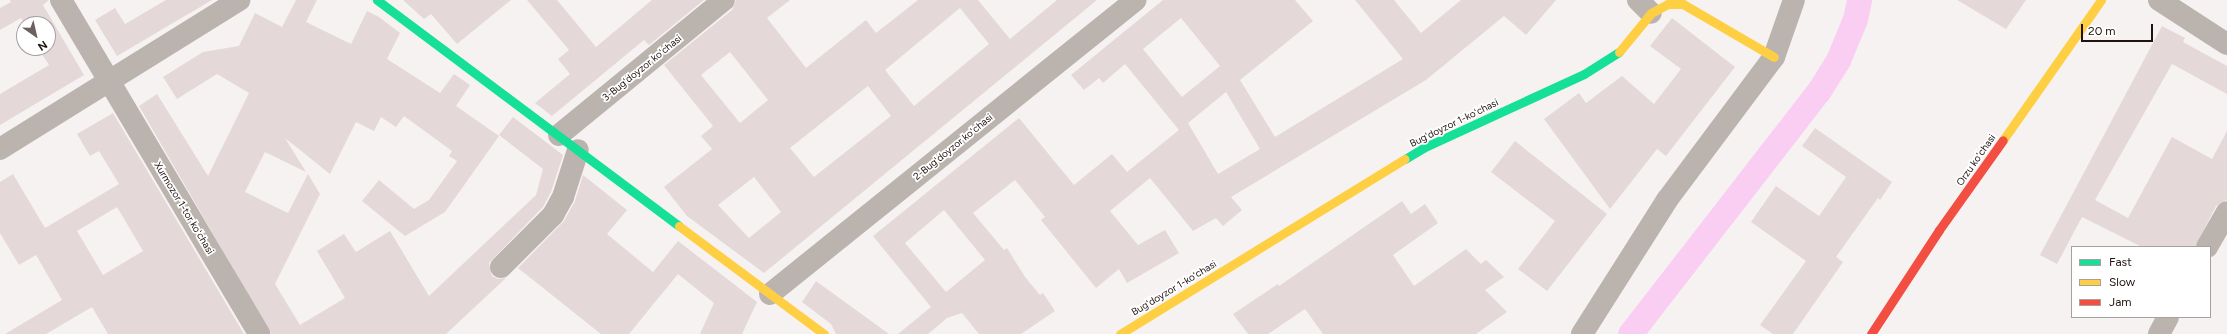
<!DOCTYPE html>
<meta charset="utf-8">
<style>
body{margin:0}
#map{position:relative;width:2227px;height:334px;overflow:hidden;background:#f7f2f2;font-family:Figtree,sans-serif}
div>[style]{position:absolute}
[style*='--x']{left:calc(var(--x)*1px);top:calc(var(--y)*1px);width:calc(var(--w)*1px);rotate:calc(var(--a)*1deg)}
.canal>*{height:25px;margin:-12.5px;padding:0 12.5px;transform-origin:12.5px;border-radius:12.5px;background:#f9cef2}
.building>*{inset:0;background:#e4d8d9}
.street>*{height:22px;margin:-11px;padding:0 11px;transform-origin:11px;border-radius:11px;background:#bbb4ae}
.fast>*{height:9px;margin:-4.5px;padding:0 4.5px;transform-origin:4.5px;border-radius:4.5px;background:#16e098}
.slow>*{height:9px;margin:-4.5px;padding:0 4.5px;transform-origin:4.5px;border-radius:4.5px;background:#ffcf43}
.jam>*{height:9px;margin:-4.5px;padding:0 4.5px;transform-origin:4.5px;border-radius:4.5px;background:#f24e42}
span{translate:-50% -50%;white-space:nowrap;text-align:center;line-height:1.15;-webkit-text-stroke:3.5px #fff;paint-order:stroke}
.street-label{font-size:10px;color:#20130f}
.legend{position:absolute;left:2071px;top:246px;width:140px;height:72px;box-sizing:border-box;background:#fff;border:1px solid #a6a19f;margin:0;padding:5px 7px;list-style:none;font-size:12px;color:#20130f}
.legend li{display:flex;align-items:center;gap:8px;height:20px}
.legend b{width:20px;border:1px solid #a6a19f}
.north{position:absolute;left:16px;top:16px;width:40px;height:40px;box-sizing:border-box;background:#fff;border:1px solid #a6a19f;border-radius:50%;rotate:146deg;font-size:11px;font-weight:700;line-height:16px;text-align:center;color:#20130f}
.north::after{content:'';display:block;margin:auto;width:14px;height:18px;background:#6b615e;clip-path:polygon(50% 0,100% 100%,50% 72%,0 100%)}
.scale{position:absolute;left:2081px;top:24px;width:72px;height:18px;box-sizing:border-box;border:2px solid #20130f;border-top:0;padding-left:5px;font-size:12px;line-height:14px;white-space:nowrap;color:#20130f;-webkit-text-stroke:3px #fff;paint-order:stroke}
</style>
<div id="map">
<div class="canal">
<i style="--x:1630;--y:334;--w:306;--a:-52.2"></i>
<i style="--x:1818;--y:92;--w:38;--a:-58"></i>
<i style="--x:1838;--y:60;--w:44;--a:-67.5"></i>
<i style="--x:1855;--y:19;--w:19;--a:-78"></i>
</div>
<div class="building">
<i style="clip-path:polygon(10px 0,49px 0,43px 5px,84px 75px,0 125px,0 94px,49px 65px,38px 48px,48px 48px,48px 24px,24px 24px,21px 18px,0 30px,0 8px,11px 2px)"></i>
<i style="clip-path:polygon(166px 0,212px 0,117px 56px,95px 20px,115px 8px,125px 24px)"></i>
<i style="clip-path:polygon(296px 0,317px 0,306px 22px,351px 44px,367px 11px,379px 17px,400px 33px,387px 59px,440px 93px,454px 74px,470px 85px,456px 106px,499px 136px,445px 212px,405px 236px,362px 201px,379px 180px,414px 209px,429px 200px,457px 161px,449px 156px,452px 151px,404px 116px,396px 127px,381px 117px,374px 131px,356px 122px,330px 174px,285px 138px,306px 172px,265px 152px,245px 192px,288px 213px,308px 174px,320px 194px,275px 284px,300px 325px,345px 298px,317px 251px,344px 234px,356px 252px,390px 231px,429px 296px,536px 195px,543px 169px,499px 135px,513px 117px,563px 155px,551px 192px,543px 207px,489px 263px,492px 276px,498px 279px,506px 278px,446px 334px,271px 334px,139px 106px,157px 94px,208px 176px,249px 93px,217px 74px,177px 99px,163px 77px,203px 52px,239px 46px,255px 13px,282px 27px)"></i>
<i style="clip-path:polygon(403px 0,511px 0,457px 44px,431px 14px,424px 19px)"></i>
<i style="clip-path:polygon(527px 0,557px 0,596px 47px,652px 0,704px 0,649px 45px,644px 40px,552px 116px,535px 103px,570px 74px,558px 59px,569px 50px)"></i>
<i style="clip-path:polygon(evenodd,736px 0,790px 0,767px 18px,806px 68px,866px 20px,876px 33px,918px 0,978px 0,1010px 39px,1057px 0,1097px 0,764px 273px,687px 216px,664px 187px,712px 149px,701px 136px,713px 126px,664px 65px,732px 10px,736px 0,960px 8px,989px 44px,914px 106px,885px 70px,960px 8px,736px 0,730px 52px,768px 100px,740px 123px,701px 75px,730px 52px,736px 0,868px 86px,891px 116px,814px 177px,790px 148px,868px 86px,736px 0,754px 177px,781px 212px,749px 238px,718px 205px,754px 177px)"></i>
<i style="clip-path:polygon(evenodd,1163px 0,1295px 0,1313px 21px,1240px 80px,1275px 137px,1403px 59px,1355px 0,1394px 0,1421px 33px,1461px 0,1556px 0,1526px 35px,1504px 16px,1426px 80px,1231px 197px,1242px 210px,1223px 226px,1216px 218px,1193px 231px,1150px 178px,1110px 211px,1138px 245px,1165px 230px,1179px 253px,1127px 283px,1119px 269px,1096px 288px,1041px 220px,1045px 217px,1015px 180px,973px 213px,1004px 250px,1007px 248px,1025px 277px,1040px 295px,1043px 293px,1055px 311px,1021px 334px,979px 334px,962px 313px,947px 318px,928px 334px,898px 334px,931px 307px,873px 236px,1019px 118px,1074px 185px,1112px 154px,1127px 172px,1179px 130px,1125px 64px,1103px 83px,1099px 78px,1084px 90px,1071px 75px,1163px 0,1181px 18px,1220px 66px,1182px 97px,1143px 49px,1181px 18px,1163px 0,1226px 92px,1260px 149px,1218px 174px,1188px 123px,1226px 92px,1163px 0,944px 210px,985px 260px,946px 292px,905px 243px,944px 210px)"></i>
<i style="clip-path:polygon(1957px 0,2026px 0,2006px 29px)"></i>
<i style="clip-path:polygon(1672px 18px,1735px 67px,1666px 156px,1657px 149px,1610px 209px,1544px 119px,1579px 93px,1586px 103px,1622px 76px,1654px 104px,1681px 69px,1650px 46px)"></i>
<i style="clip-path:polygon(2162px 26px,2185px 38px,2183px 42px,2227px 66px,2227px 94px,2172px 64px,2095px 200px,2128px 218px,2172px 137px,2212px 159px,2227px 131px,2227px 200px,2216px 206px,2195px 247px,2142px 247px,2082px 217px,2057px 264px,2040px 255px)"></i>
<i style="clip-path:polygon(evenodd,113px 113px,244px 334px,108px 334px,92px 307px,46px 334px,5px 334px,62px 300px,36px 255px,19px 265px,0 233px,0 182px,13px 174px,45px 228px,119px 184px,99px 151px,90px 156px,77px 134px,113px 113px,117px 207px,143px 251px,103px 275px,77px 231px,117px 207px)"></i>
<i style="clip-path:polygon(1815px 128px,1892px 182px,1880px 200px,1878px 198px,1836px 257px,1843px 262px,1793px 334px,1773px 334px,1760px 325px,1806px 261px,1751px 222px,1776px 186px,1819px 216px,1846px 177px,1802px 146px)"></i>
<i style="clip-path:polygon(1515px 141px,1607px 214px,1547px 291px,1518px 269px,1555px 221px,1491px 172px)"></i>
<i style="clip-path:polygon(583px 175px,627px 210px,607px 234px,653px 272px,678px 241px,757px 302px,742px 334px,700px 334px,714px 303px,678px 274px,629px 334px,601px 334px,518px 268px,564px 221px,575px 201px)"></i>
<i style="clip-path:polygon(1402px 201px,1411px 214px,1425px 204px,1438px 223px,1393px 255px,1414px 286px,1466px 249px,1481px 264px,1486px 260px,1504px 277px,1485px 290px,1507px 312px,1476px 334px,1323px 334px,1305px 309px,1268px 334px,1248px 334px,1233px 314px,1278px 284px,1279px 286px)"></i>
<i style="clip-path:polygon(816px 281px,889px 334px,836px 334px,831px 324px,802px 302px)"></i>
</div>
<div class="street">
<i style="--x:61;--y:0;--w:388;--a:59.3"></i>
<i style="--x:1638;--y:0;--w:18;--a:45"></i>
<i style="--x:2159;--y:0;--w:81;--a:32.9"></i>
<i style="--x:559;--y:135;--w:213;--a:-39.3"></i>
<i style="--x:0;--y:149;--w:282;--a:-31.9"></i>
<i style="--x:2207;--y:247;--w:40;--a:-60.3"></i>
<i style="--x:501;--y:267;--w:74;--a:-45"></i>
<i style="--x:553;--y:215;--w:21;--a:-61"></i>
<i style="--x:563;--y:197;--w:49;--a:-72.3"></i>
<i style="--x:770;--y:294;--w:469;--a:-38.8"></i>
<i style="--x:1582;--y:334;--w:159;--a:-57.6"></i>
<i style="--x:1667;--y:200;--w:179;--a:-53.2"></i>
<i style="--x:1774;--y:57;--w:60;--a:-70.7"></i>
<i style="--x:2159;--y:334;--w:19;--a:-62"></i>
</div>
<div class="fast">
<i style="--x:377;--y:0;--w:377;--a:36.8"></i>
<i style="--x:1405;--y:159;--w:21;--a:-31"></i>
<i style="--x:1423;--y:148;--w:177;--a:-24.7"></i>
<i style="--x:1584;--y:74;--w:41;--a:-32.2"></i>
</div>
<div class="slow">
<i style="--x:1619;--y:52;--w:50;--a:-50.6"></i>
<i style="--x:1651;--y:13;--w:19;--a:-28"></i>
<i style="--x:1668;--y:4;--w:15;--a:0"></i>
<i style="--x:1683;--y:4;--w:105;--a:30.2"></i>
<i style="--x:2003;--y:140;--w:171;--a:-55"></i>
<i style="--x:679;--y:226;--w:181;--a:36.7"></i>
<i style="--x:1120;--y:334;--w:334;--a:-31.6"></i>
</div>
<div class="jam">
<i style="--x:1871;--y:334;--w:124;--a:-56.8"></i>
<i style="--x:1939;--y:230;--w:110;--a:-54.6"></i>
</div>
<div class="street-label">
<span style="left:642px;top:68px;rotate:-39deg">3-Bugʻdoyzor koʻchasi</span>
<span style="left:1454px;top:123px;rotate:-26deg">Bugʻdoyzor 1-koʻchasi</span>
<span style="left:953px;top:147px;rotate:-39deg">2-Bugʻdoyzor koʻchasi</span>
<span style="left:1976px;top:160px;rotate:-55deg">Orzu koʻchasi</span>
<span style="left:184px;top:208px;rotate:59deg">Xurmozor 1-tor koʻchasi</span>
<span style="left:1174px;top:288px;rotate:-31deg">Bugʻdoyzor 1-koʻchasi</span>
</div>
<ul class="legend">
<li><b style="height:5px;background:#16e098"></b>Fast</li>
<li><b style="height:5px;background:#ffcf43"></b>Slow</li>
<li><b style="height:5px;background:#f24e42"></b>Jam</li>
</ul>
<div class="north">N</div>
<div class="scale">20 m</div>
</div>
